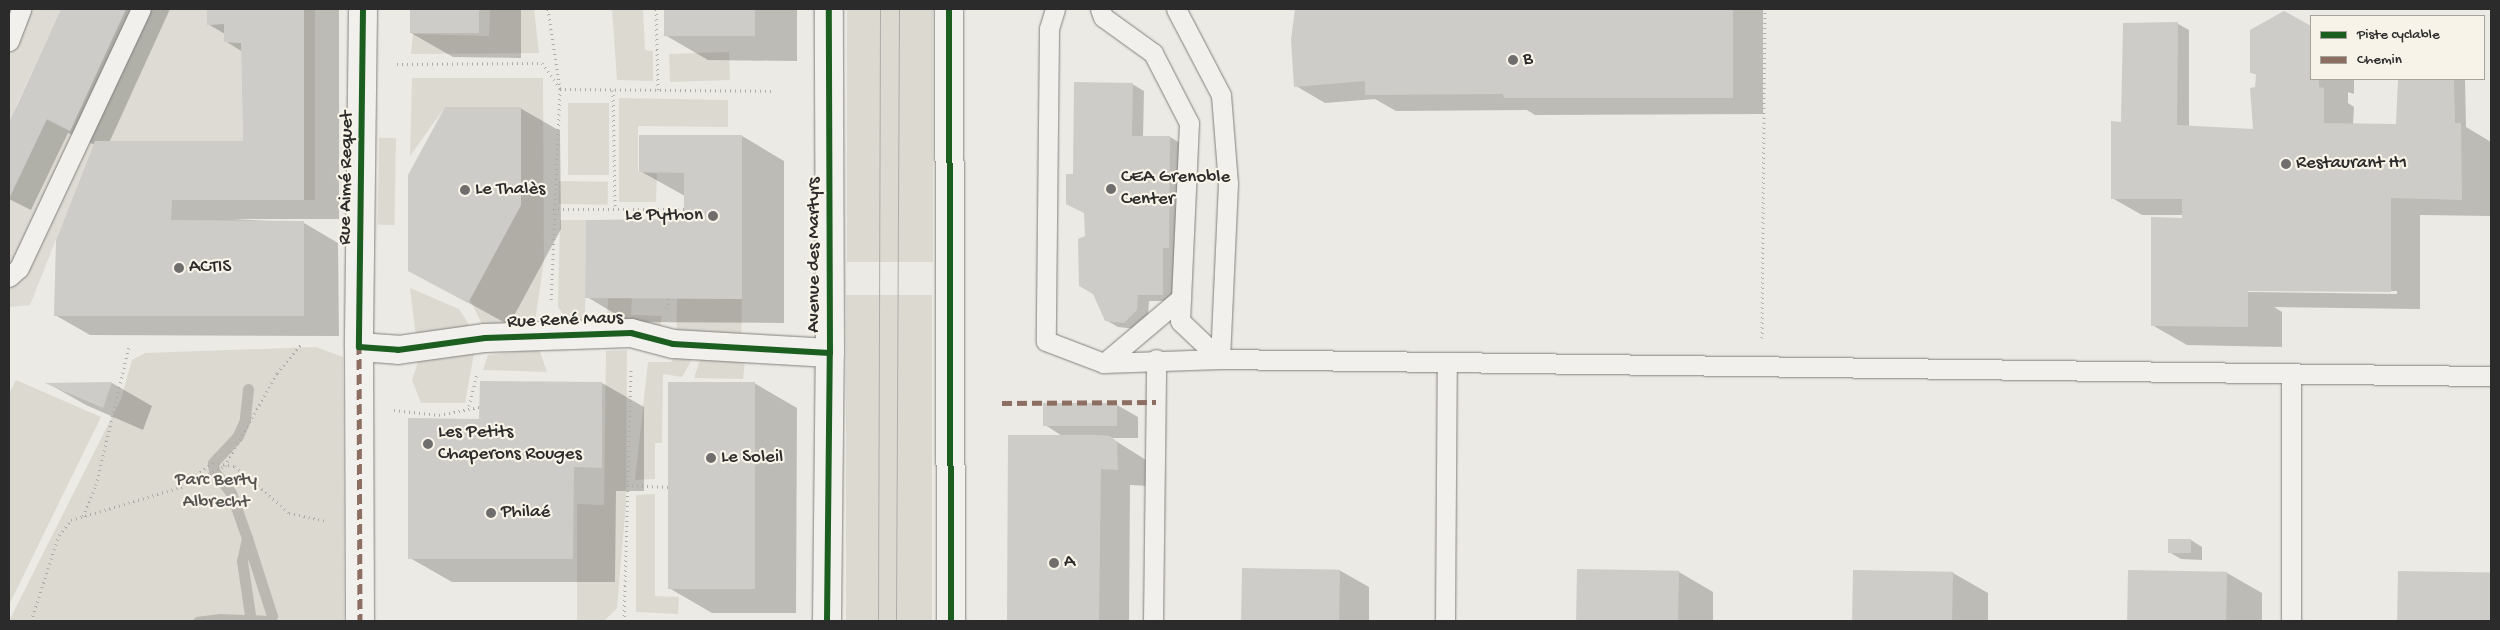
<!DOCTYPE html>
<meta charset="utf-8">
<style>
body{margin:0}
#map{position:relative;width:2500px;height:630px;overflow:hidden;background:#eceae4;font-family:"Gochi Hand",sans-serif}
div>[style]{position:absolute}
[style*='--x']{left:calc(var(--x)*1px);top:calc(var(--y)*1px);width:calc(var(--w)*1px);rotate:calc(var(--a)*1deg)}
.built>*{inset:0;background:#dddbd3}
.green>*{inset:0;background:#dcd9d1;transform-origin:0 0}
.water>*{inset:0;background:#bab8b0}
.shadow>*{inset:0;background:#0003;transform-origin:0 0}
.stream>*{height:11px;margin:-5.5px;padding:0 5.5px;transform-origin:5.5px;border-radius:5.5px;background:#bab8b0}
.building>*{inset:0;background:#ceccc8;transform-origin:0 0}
.path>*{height:3px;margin-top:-1.5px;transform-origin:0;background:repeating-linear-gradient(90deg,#adaca9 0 1px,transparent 0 5px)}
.roads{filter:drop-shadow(0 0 1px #82817e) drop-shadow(0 0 1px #82817e)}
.service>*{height:19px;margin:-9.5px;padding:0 9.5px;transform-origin:9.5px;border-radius:9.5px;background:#f1f0ec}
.pedestrian>*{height:28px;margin:-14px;padding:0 14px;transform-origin:14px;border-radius:14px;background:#f1f0ec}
.minor>*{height:28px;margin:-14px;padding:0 14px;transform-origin:14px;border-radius:14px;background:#f1f0ec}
.secondary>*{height:28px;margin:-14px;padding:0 14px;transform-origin:14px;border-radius:14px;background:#f1f0ec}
.tram>*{height:1px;margin:-0.5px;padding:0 0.5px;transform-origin:0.5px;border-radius:0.5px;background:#adaca9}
.quiet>*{height:5px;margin-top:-2.5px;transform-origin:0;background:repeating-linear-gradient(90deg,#8d6e63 0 10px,transparent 0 15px)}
.cycleway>*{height:6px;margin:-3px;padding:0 3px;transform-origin:3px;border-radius:3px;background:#1b5e20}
.dots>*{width:14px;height:14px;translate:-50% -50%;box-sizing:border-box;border:2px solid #f7f3e8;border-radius:50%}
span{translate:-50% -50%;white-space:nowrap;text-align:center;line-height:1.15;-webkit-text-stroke:4.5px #f7f3e8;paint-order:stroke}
.poi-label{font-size:19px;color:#2b2b2b}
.left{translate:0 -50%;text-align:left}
.right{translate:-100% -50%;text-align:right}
.street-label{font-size:19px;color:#2b2b2b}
.park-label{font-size:19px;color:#545351}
.frame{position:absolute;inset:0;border:10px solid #2b2b2b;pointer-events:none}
.legend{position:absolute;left:2310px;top:15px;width:175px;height:65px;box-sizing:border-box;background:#f7f3e8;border:1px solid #a5a39c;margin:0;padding:6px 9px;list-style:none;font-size:15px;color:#2b2b2b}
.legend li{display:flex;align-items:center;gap:10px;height:25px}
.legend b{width:25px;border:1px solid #a5a39c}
</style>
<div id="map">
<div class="built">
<i style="clip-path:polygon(9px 9px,61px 9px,16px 106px,70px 131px,126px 9px,207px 9px,207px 25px,224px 24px,224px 42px,241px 43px,243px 141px,95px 141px,30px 305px,9px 307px)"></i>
</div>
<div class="green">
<i style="left:304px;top:9px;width:11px;height:191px"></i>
<i style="clip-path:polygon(490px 9px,534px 9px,539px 53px,411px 54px,413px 34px,489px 36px)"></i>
<i style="clip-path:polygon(612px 9px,643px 9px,645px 50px,653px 51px,653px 81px,617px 80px)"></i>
<i style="left:847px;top:9px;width:86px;height:253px"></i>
<i style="left:729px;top:52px;width:28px;height:60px;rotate:88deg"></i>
<i style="clip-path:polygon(412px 78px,543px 78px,544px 260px,534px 329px,486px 332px,470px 300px,521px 205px,520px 107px,445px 107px,410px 156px)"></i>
<i style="clip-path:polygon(619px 98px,728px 100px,728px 127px,638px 126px,638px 172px,657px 174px,656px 202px,619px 202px)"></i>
<i style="left:568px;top:103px;width:41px;height:72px"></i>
<i style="left:396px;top:138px;width:87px;height:17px;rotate:91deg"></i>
<i style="left:559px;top:181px;width:49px;height:23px;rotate:1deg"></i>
<i style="clip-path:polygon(560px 220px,586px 220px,585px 328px,576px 327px,573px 317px,566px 319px,558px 307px)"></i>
<i style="clip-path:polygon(410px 288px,459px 309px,475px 334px,416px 337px)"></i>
<i style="left:932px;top:295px;width:326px;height:86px;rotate:90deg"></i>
<i style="clip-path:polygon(608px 298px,632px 298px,631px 315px,662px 316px,659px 333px,607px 323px)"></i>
<i style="left:677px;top:298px;width:65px;height:39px;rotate:1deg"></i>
<i style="clip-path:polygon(316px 347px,343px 357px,344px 621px,9px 621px,121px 399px,132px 360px,145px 353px)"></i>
<i style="clip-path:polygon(539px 349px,547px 372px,483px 370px,488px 355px)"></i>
<i style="clip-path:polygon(627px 350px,626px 503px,617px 608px,604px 621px,577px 621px,577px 504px,604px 505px,606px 351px)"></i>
<i style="clip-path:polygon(677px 352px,695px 354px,682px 377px,663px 374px,662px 443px,655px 443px,655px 479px,635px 480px,648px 362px,671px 362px)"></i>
<i style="clip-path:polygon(474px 353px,465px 403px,421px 403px,412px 380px,419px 359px)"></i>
<i style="clip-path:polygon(701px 357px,745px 361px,743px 379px,694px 378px)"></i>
<i style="clip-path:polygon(16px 380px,101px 417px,9px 605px,9px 394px)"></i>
<i style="clip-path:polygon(655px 494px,655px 596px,679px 597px,678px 614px,636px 612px,636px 495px)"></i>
</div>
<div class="water">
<i style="clip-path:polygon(220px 614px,272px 616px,278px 621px,192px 621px,196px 617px)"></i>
</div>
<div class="shadow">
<i style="clip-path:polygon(63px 9px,170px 9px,109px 143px,245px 142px,243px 52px,225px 41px,225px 34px,208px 24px,208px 9px,339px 9px,339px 219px,233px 219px,304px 223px,338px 243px,339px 336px,90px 335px,55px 315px,95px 145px,68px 133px,31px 210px,9px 199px,9px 126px)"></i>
<i style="clip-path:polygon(411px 9px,521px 9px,521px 58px,453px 57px,411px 33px)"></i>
<i style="clip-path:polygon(665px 9px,797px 9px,797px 61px,708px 60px,665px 35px)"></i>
<i style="clip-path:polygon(1296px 9px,1763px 9px,1763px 114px,1535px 115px,1527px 110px,1396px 111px,1375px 99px,1325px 103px,1296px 86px,1292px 40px)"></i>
<i style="clip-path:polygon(evenodd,2284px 12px,2311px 27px,2311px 79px,2354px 79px,2354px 94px,2348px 92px,2348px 103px,2354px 107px,2353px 124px,2398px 124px,2399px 79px,2465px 79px,2466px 127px,2491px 142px,2491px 216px,2420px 215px,2420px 309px,2274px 307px,2282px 312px,2282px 347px,2187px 345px,2152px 325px,2183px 215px,2142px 215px,2112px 198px,2127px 124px,2178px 24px,2189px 30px,2189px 127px,2254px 130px,2257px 75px,2251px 72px,2284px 12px,2245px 290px,2397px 291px,2397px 294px,2248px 292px,2245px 290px)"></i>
<i style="clip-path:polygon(1132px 84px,1144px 91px,1143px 137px,1170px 137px,1192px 150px,1174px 301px,1149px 301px,1148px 316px,1136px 329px,1118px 327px,1106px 320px,1086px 213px,1074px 175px)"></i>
<i style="clip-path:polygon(520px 108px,560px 131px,561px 229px,509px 325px,409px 270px)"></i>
<i style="clip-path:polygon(742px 136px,784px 161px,784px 323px,629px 322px,587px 297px,685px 221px,685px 196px,640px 171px)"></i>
<i style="clip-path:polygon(112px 383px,152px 406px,143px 430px,86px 405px,49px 384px)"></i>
<i style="clip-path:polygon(602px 383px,644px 407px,644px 491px,616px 491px,615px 582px,452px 582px,410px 558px,480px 420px)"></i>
<i style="clip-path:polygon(754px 383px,797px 408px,796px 613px,712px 613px,669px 588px)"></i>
<i style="clip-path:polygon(1117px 405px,1138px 417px,1138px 438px,1111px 438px,1146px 460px,1148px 486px,1130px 485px,1129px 621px,1008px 621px,1010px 436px,1064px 437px,1045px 425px)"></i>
<i style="clip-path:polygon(2169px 540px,2191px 540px,2202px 547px,2202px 560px,2181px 559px,2169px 552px)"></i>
<i style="clip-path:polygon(1243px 569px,1339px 570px,1369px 587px,1369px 621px,1243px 621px)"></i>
<i style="clip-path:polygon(1578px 571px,1679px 572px,1713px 592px,1713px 621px,1579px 621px)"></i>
<i style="clip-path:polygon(1854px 572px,1953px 573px,1988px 593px,1988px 621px,1854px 621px)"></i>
<i style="clip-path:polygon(2130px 572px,2227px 573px,2262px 593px,2262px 621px,2130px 621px)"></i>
<i style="left:2400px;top:573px;width:91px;height:48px;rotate:1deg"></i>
</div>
<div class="stream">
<i style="--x:248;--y:389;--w:31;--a:96"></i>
<i style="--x:245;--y:420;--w:17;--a:114"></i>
<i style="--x:238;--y:436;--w:37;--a:133"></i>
<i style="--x:213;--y:463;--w:8;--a:83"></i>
<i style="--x:214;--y:471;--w:28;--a:52"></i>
<i style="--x:231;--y:493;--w:48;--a:70.4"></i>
<i style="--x:247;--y:538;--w:24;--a:102"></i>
<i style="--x:242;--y:561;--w:55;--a:81.6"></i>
<i style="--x:247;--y:538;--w:82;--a:72.2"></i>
</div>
<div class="building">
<i style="clip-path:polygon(61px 9px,126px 9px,70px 131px,47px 119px,9px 199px,9px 123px)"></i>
<i style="clip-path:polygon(207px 9px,304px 9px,304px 200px,172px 200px,171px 220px,304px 221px,304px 316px,54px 316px,56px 240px,95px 141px,243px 141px,241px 43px,224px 42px,224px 24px,207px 25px)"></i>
<i style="left:410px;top:9px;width:69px;height:24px"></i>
<i style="left:664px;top:9px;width:91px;height:27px"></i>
<i style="clip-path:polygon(1295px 9px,1733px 9px,1733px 98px,1504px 98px,1503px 94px,1365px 95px,1365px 81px,1294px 87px,1291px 40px)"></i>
<i style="clip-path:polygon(2284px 11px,2311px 26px,2311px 79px,2319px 79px,2319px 87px,2324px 88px,2324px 123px,2396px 124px,2398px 79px,2454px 79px,2455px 123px,2461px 123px,2462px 200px,2391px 198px,2391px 292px,2248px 291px,2248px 327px,2151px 326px,2151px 217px,2182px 218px,2182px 199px,2111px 199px,2111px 121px,2121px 122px,2123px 23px,2178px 22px,2177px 125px,2253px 129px,2250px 88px,2255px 87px,2256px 74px,2250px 73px,2250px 30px)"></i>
<i style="clip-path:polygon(1074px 82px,1133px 83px,1132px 136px,1170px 136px,1169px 248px,1163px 248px,1163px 295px,1138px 295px,1137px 310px,1124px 323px,1105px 321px,1093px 294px,1079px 286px,1078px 239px,1085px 236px,1084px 213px,1066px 204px,1066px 174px,1073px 174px)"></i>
<i style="clip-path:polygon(445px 107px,521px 107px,521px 205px,468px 303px,408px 271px,408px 175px)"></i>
<i style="clip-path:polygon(639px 135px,742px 135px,742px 299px,585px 298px,586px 220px,684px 219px,684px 173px,639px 172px)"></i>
<i style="clip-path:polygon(480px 381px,602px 382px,602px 468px,574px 467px,573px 559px,408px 559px,408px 418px,479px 419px)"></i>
<i style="clip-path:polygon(112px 382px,103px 408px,45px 383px)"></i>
<i style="left:668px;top:382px;width:87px;height:207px"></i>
<i style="left:1043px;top:403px;width:74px;height:23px"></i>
<i style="clip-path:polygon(1008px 435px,1100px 435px,1110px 436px,1117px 442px,1118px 470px,1101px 469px,1099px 621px,1007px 621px)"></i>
<i style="left:2168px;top:539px;width:23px;height:14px"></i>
<i style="left:1242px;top:568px;width:98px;height:53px;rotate:1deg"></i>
<i style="left:1577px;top:569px;width:102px;height:52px;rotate:1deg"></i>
<i style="left:1853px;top:570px;width:100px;height:51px;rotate:1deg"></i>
<i style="left:2128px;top:570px;width:99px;height:51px;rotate:1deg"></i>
<i style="left:2398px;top:571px;width:93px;height:50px;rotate:1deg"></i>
</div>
<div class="path">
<i style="--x:548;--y:9;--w:81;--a:81.5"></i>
<i style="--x:560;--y:89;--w:212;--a:92.4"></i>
<i style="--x:656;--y:9;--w:81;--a:88.6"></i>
<i style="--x:397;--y:64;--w:145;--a:-0.4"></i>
<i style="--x:542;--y:63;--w:32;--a:55"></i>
<i style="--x:560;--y:89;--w:212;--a:0.5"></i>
<i style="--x:613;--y:90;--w:119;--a:89"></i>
<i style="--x:553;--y:209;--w:131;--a:0"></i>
<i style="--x:667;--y:309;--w:11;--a:-85"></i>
<i style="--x:1762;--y:338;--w:329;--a:-89.5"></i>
<i style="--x:469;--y:406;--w:34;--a:-76"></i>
<i style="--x:394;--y:410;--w:45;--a:6.3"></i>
<i style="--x:439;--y:415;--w:41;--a:-11.3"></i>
<i style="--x:188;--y:481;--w:31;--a:-36"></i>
<i style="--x:213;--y:463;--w:22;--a:8"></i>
<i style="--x:235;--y:466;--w:72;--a:41"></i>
<i style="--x:289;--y:513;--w:38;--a:12"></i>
<i style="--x:627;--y:485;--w:41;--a:2.8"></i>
<i style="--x:83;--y:516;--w:34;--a:-67"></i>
<i style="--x:96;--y:485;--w:142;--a:-76.6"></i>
<i style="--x:31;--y:621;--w:90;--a:-72"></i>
<i style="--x:59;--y:535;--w:19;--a:-51"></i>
<i style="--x:71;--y:520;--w:115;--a:-16.7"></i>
<i style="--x:181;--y:487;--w:49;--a:-25.5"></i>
<i style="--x:225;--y:466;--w:107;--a:-60.8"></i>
<i style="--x:277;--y:373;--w:38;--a:-50"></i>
<i style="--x:624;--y:621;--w:254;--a:-88.4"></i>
</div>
<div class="roads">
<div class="service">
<i style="--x:1055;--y:9;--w:21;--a:107"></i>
<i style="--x:1049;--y:29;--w:312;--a:90.6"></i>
<i style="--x:1046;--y:341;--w:62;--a:20.8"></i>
<i style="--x:1104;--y:363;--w:116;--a:-2"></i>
<i style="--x:1220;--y:359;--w:1271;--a:0.77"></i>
<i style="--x:1100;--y:9;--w:9;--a:69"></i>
<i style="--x:1103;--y:17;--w:62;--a:35.8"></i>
<i style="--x:1153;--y:53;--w:79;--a:62.8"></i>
<i style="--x:1189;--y:123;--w:198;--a:92.6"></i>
<i style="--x:1180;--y:321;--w:55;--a:43.5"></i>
<i style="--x:1176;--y:9;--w:97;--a:62.4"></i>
<i style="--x:1221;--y:95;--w:88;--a:85.5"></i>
<i style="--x:1228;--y:183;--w:176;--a:92.6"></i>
<i style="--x:9;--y:41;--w:34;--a:-69"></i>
<i style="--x:9;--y:277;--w:13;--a:-42"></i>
<i style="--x:19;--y:268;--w:286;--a:-64.8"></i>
<i style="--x:1104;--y:363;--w:101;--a:-40.2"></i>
<i style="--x:2291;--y:373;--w:248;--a:90"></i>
<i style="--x:1153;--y:621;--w:262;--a:-89.3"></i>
<i style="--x:1445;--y:621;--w:259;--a:-89.6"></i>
</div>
<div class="pedestrian">
<i style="--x:359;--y:347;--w:274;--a:89.8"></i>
</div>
<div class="minor">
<i style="--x:363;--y:9;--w:338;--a:90.7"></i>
<i style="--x:359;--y:347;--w:39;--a:4"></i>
<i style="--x:398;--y:350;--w:88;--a:-7.9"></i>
<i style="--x:485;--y:338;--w:146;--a:-2"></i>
<i style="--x:631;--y:333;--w:43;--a:14.7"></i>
<i style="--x:673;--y:344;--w:157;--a:3.3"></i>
</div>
<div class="secondary">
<i style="--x:949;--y:9;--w:612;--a:89.81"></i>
<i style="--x:827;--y:621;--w:268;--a:-89.4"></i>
<i style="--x:830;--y:353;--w:344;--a:-90.2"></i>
</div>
</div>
<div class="tram">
<i style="--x:878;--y:621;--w:612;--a:-89.81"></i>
<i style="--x:896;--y:621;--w:612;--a:-89.72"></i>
</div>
<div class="quiet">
<i style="--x:359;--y:344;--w:277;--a:89.8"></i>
<i style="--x:1002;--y:403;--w:154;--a:-0.4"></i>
</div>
<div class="cycleway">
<i style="--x:363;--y:9;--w:338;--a:90.7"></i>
<i style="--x:359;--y:347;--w:39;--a:4"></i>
<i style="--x:398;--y:350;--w:88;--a:-7.9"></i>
<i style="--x:485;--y:338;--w:146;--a:-2"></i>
<i style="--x:631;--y:333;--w:43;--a:14.7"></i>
<i style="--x:673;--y:344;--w:157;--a:3.3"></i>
<i style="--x:949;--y:9;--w:612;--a:89.81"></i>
<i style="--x:827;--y:621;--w:268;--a:-89.4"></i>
<i style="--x:830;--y:353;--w:344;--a:-90.2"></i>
</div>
<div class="dots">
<i style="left:1513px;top:60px;background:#6f6e6c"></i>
<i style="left:2286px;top:164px;background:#6f6e6c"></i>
<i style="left:1111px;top:189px;background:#6f6e6c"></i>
<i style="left:465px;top:190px;background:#6f6e6c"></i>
<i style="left:713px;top:216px;background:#6f6e6c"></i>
<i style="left:179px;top:268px;background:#6f6e6c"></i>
<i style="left:428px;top:444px;background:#6f6e6c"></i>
<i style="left:711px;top:458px;background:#6f6e6c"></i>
<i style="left:491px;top:513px;background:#6f6e6c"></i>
<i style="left:1054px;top:563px;background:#6f6e6c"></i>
</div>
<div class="poi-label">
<span class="left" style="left:1523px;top:60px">B</span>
<span class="left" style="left:2296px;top:164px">Restaurant H1</span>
<span class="left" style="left:1121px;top:189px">CEA Grenoble<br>Center</span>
<span class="left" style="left:475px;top:190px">Le Thalès</span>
<span class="right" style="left:703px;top:216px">Le Python</span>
<span class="left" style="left:189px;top:268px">ACTIS</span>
<span class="left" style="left:438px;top:444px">Les Petits<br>Chaperons Rouges</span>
<span class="left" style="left:721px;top:458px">Le Soleil</span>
<span class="left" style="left:501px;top:513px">Philaé</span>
<span class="left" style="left:1064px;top:563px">A</span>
</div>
<div class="street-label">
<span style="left:347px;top:178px;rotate:-89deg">Rue Aimé Requet</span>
<span style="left:815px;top:255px;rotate:-90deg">Avenue des Martyrs</span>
<span style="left:565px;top:321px;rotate:-2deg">Rue René Maus</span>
</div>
<div class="park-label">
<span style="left:216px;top:492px">Parc Berty<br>Albrecht</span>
</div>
<div class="frame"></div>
<ul class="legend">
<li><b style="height:6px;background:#1b5e20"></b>Piste cyclable</li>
<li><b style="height:6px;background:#8d6e63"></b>Chemin</li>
</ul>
</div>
